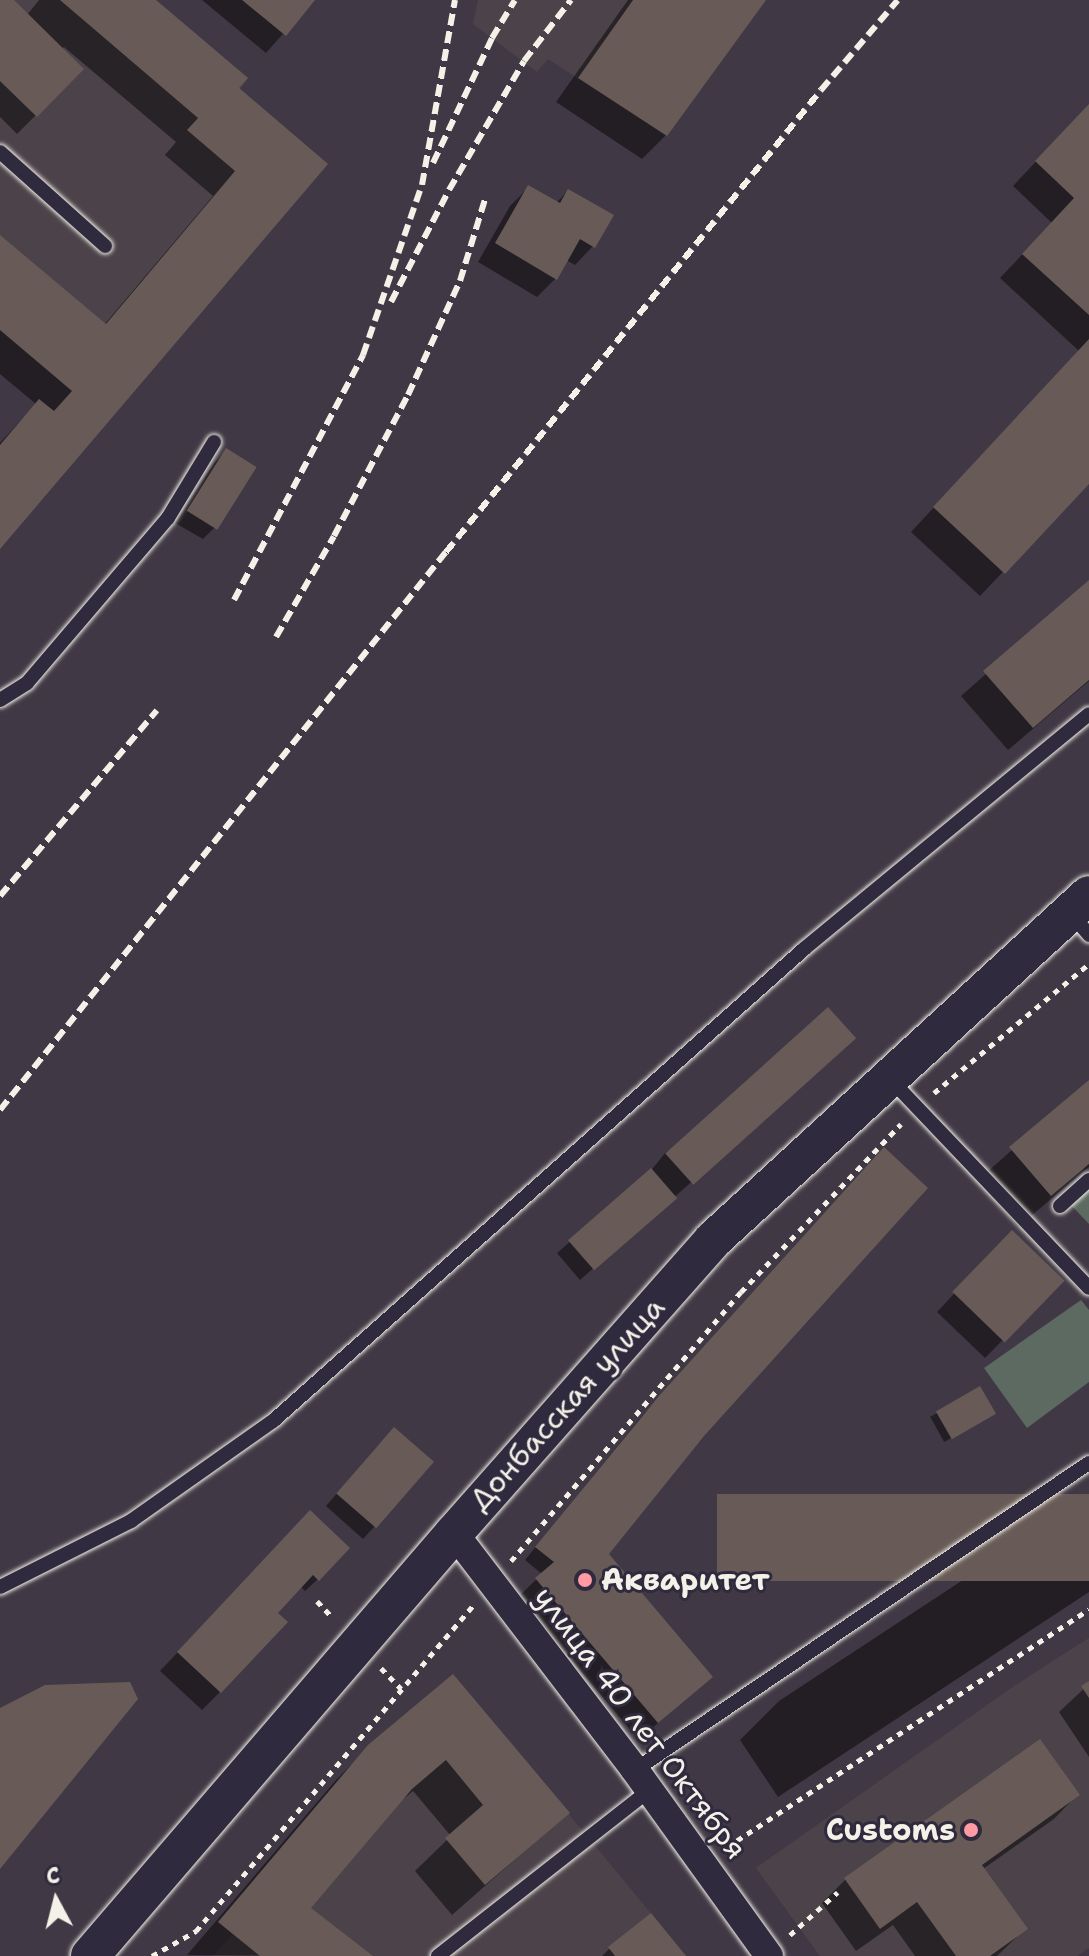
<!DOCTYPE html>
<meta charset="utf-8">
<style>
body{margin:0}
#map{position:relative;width:1089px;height:1956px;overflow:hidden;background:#403945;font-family:"Shantell Sans",sans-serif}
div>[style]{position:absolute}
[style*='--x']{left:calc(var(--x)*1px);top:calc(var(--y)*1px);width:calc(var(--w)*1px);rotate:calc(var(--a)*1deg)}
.built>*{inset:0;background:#4c434a}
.green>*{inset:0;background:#5c6a61}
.shadow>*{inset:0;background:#0007;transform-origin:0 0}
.building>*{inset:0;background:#685b57;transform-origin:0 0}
.path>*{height:5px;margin-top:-2.5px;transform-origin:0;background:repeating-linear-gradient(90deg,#f4f1e8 0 6px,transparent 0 12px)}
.roads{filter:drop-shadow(0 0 2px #f4f1e8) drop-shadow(0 0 2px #f4f1e8)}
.lane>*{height:14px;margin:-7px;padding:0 7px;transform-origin:7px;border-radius:7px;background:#2f2a3d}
.street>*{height:28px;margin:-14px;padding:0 14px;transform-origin:14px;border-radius:14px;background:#2f2a3d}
.secondary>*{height:38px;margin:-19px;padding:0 19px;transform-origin:19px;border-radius:19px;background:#2f2a3d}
.rail>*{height:6px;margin-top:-3px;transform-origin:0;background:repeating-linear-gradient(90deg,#f4f1e8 0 12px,transparent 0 18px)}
.dots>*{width:22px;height:22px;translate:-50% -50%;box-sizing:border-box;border:4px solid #2f2a3d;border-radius:50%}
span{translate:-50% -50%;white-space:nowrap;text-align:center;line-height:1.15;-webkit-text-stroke:6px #2f2a3d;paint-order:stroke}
.street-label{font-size:30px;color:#f4f1e8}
.poi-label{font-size:30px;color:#f4f1e8;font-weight:700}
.left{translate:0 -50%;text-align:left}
.right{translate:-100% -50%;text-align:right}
.north{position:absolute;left:16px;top:1860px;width:80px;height:80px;-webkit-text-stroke:6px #2f2a3d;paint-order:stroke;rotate:353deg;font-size:22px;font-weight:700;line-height:32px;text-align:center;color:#f4f1e8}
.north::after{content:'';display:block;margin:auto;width:28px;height:36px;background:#f4f1e8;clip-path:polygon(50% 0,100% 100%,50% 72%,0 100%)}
</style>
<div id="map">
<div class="built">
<i style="clip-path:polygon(0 0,156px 0,248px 78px,240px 89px,328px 164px,125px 402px,90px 371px,72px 391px,0 330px)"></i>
<i style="clip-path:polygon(478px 0,766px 0,667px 136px,548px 59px,537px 72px,473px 24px)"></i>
<i style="clip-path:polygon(1089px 1638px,1089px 1948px,1077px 1956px,820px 1956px,756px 1868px,1014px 1686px)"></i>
<i style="clip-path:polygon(453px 1674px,686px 1956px,213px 1956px,233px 1934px,218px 1922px,368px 1745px)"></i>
</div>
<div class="green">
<i style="clip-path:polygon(1089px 1188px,1089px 1224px,1070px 1204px)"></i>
<i style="clip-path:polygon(1081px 1300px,1089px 1310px,1089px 1382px,1027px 1428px,984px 1368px)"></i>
</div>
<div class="shadow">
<i style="clip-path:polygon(0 0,12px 0,27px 15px,39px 0,153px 0,236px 89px,325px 164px,0 546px,0 443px,36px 404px,0 374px,0 237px,104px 325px,213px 196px,165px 155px,176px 142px,64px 47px,61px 49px,82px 69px,17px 134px,0 117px)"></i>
<i style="clip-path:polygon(202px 0,313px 0,266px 53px)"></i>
<i style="clip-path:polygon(628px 0,764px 0,666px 135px,642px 159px,556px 102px)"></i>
<i style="clip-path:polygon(1089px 105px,1089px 481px,980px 596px,911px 532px,1079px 351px,1000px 278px,1052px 223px,1013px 186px)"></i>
<i style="clip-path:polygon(529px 187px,556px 203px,568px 191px,593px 246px,575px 265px,566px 260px,556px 278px,537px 297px,478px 262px,510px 206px)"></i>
<i style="clip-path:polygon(226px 451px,215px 527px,203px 539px,175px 523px,214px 463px)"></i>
<i style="clip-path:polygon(1089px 583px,1089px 681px,1008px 750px,961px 696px)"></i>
<i style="clip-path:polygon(835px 1056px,580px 1280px,557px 1253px,649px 1173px,665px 1153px)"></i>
<i style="clip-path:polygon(1089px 1082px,1089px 1167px,1018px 1227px,978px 1180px)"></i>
<i style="clip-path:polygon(866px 1168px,703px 1435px,606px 1554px,710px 1676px,639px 1740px,518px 1597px,542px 1574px,525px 1560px,642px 1416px)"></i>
<i style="clip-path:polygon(994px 1251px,1061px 1281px,985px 1358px,937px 1312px)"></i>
<i style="left:980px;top:1389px;width:29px;height:57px;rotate:61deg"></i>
<i style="clip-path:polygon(381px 1442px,375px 1526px,363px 1539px,326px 1506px)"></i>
<i style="clip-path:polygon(1089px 1497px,1089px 1592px,778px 1797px,740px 1740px,779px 1701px)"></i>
<i style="clip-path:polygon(298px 1525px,318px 1579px,305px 1591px,300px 1586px,276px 1613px,220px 1692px,202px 1710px,160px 1671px)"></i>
<i style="clip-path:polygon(453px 1677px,568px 1813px,452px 1915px,415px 1871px,451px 1836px,413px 1791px,395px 1806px,308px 1908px,370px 1956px,187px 1955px,336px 1780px,369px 1747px)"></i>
<i style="clip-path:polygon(1089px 1684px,1089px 1757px,1059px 1712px)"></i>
<i style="clip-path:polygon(1077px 1795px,1054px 1819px,983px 1869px,1025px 1929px,997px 1956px,915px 1956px,893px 1925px,856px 1951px,822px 1903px,845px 1880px)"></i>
<i style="clip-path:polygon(609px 1949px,683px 1956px,602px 1956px)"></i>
</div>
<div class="building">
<i style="clip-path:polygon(0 0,14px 0,84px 69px,37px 117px,0 81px)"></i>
<i style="clip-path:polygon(60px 0,156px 0,248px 78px,239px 88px,328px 164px,0 549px,0 445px,39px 399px,54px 411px,72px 391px,0 330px,0 235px,106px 324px,235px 171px,187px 130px,198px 118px)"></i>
<i style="clip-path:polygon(242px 0,315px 0,286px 36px)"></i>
<i style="clip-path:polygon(633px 0,766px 0,667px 136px,578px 78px)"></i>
<i style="clip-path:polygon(1089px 104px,1089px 315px,1022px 254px,1074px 198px,1035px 161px)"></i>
<i style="clip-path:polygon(528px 185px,560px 203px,568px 189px,614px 215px,595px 248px,580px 239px,557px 280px,495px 243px)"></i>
<i style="clip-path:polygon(1089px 339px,1089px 484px,1005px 574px,933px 507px)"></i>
<i style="left:226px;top:448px;width:36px;height:74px;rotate:32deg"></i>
<i style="clip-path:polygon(1089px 580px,1089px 680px,1033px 728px,983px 671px)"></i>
<i style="left:828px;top:1007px;width:42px;height:219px;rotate:48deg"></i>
<i style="clip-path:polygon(1089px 1080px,1089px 1164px,1051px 1196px,1009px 1147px)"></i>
<i style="clip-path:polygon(884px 1147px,928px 1188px,704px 1436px,609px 1554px,713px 1677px,658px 1723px,535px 1578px,554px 1562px,535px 1547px,659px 1396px)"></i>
<i style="left:651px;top:1168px;width:40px;height:110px;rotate:49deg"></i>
<i style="left:1012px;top:1230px;width:73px;height:86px;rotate:44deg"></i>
<i style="left:980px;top:1386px;width:32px;height:51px;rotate:60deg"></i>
<i style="left:394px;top:1427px;width:53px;height:88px;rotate:41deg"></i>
<i style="left:1089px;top:1494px;width:87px;height:372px;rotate:90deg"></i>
<i style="clip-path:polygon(310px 1510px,350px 1548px,319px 1581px,313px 1575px,278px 1613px,288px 1622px,221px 1693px,177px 1652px)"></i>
<i style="clip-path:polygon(453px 1674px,570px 1813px,485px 1885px,445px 1838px,483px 1805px,446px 1760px,412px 1789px,311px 1908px,373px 1956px,260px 1956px,218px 1922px,368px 1745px)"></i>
<i style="clip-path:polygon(1089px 1681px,1089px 1698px,1081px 1686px)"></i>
<i style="clip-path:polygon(130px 1682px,138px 1699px,0 1869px,0 1708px,45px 1685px)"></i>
<i style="clip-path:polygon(1040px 1739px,1080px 1795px,982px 1865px,1028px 1929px,990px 1956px,956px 1956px,917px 1902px,880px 1929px,844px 1878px)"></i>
<i style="clip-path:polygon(651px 1913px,686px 1956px,615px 1956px,608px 1947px)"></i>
</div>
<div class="path">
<i style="--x:934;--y:1093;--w:202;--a:-39.8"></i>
<i style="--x:511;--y:1561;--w:354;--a:-49.5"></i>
<i style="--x:741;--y:1292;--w:232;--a:-46.4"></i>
<i style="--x:317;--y:1601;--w:23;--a:47"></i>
<i style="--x:381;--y:1668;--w:29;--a:46"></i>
<i style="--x:727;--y:1847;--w:433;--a:-33.3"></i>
<i style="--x:790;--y:1935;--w:64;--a:-41.9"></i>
<i style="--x:152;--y:1956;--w:51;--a:-29.6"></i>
<i style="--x:196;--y:1931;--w:428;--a:-49.6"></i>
</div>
<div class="roads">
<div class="lane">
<i style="--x:0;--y:152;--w:141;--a:41.8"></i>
<i style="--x:0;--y:700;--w:32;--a:-32"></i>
<i style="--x:27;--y:683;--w:217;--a:-49.5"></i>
<i style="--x:168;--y:518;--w:89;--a:-58.8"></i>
<i style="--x:1071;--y:914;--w:28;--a:49"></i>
<i style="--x:891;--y:1080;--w:287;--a:46.4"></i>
<i style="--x:1060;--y:1206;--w:39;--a:-42"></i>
<i style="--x:0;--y:1587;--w:147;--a:-26.7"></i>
<i style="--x:131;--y:1521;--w:174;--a:-35.2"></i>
<i style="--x:273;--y:1421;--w:710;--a:-41.63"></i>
<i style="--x:804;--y:949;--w:369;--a:-39.5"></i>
<i style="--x:635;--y:1770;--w:548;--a:-34.07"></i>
<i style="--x:438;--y:1956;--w:269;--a:-38.1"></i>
</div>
<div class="street">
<i style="--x:454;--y:1533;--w:298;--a:52.6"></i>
<i style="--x:635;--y:1770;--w:229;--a:54.2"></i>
</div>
<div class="secondary">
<i style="--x:90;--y:1956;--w:558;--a:-49.29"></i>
<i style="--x:454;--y:1533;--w:391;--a:-48.5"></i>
<i style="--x:713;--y:1240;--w:510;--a:-42.54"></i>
</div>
</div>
<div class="rail">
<i style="--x:433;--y:163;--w:138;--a:-64.7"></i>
<i style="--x:492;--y:38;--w:44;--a:-58.8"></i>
<i style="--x:391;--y:302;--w:126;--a:-62.6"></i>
<i style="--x:449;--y:190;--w:149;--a:-59.8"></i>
<i style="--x:524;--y:61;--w:77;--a:-52.4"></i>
<i style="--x:234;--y:600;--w:277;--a:-62.2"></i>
<i style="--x:363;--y:355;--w:180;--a:-70.9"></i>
<i style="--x:422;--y:185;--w:188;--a:-79.9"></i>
<i style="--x:276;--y:637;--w:116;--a:-60.1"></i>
<i style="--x:334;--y:536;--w:159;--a:-62.3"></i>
<i style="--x:408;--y:395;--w:125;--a:-65.5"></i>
<i style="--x:460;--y:281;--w:86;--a:-73"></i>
<i style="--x:0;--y:896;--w:243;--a:-49.8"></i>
<i style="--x:0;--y:1110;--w:714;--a:-51.37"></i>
<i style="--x:446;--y:552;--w:595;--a:-50.93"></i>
<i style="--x:821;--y:90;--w:118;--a:-49.5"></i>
</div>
<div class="dots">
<i style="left:585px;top:1580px;background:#ff9aa2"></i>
<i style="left:971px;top:1830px;background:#ff9aa2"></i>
</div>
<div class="street-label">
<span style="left:567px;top:1404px;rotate:-48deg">Донбасская улица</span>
<span style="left:640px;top:1723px;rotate:53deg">улица 40 лет Октября</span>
</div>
<div class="poi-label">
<span class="left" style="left:601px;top:1580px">Акваритет</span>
<span class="right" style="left:955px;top:1830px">Customs</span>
</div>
<div class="north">С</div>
</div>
